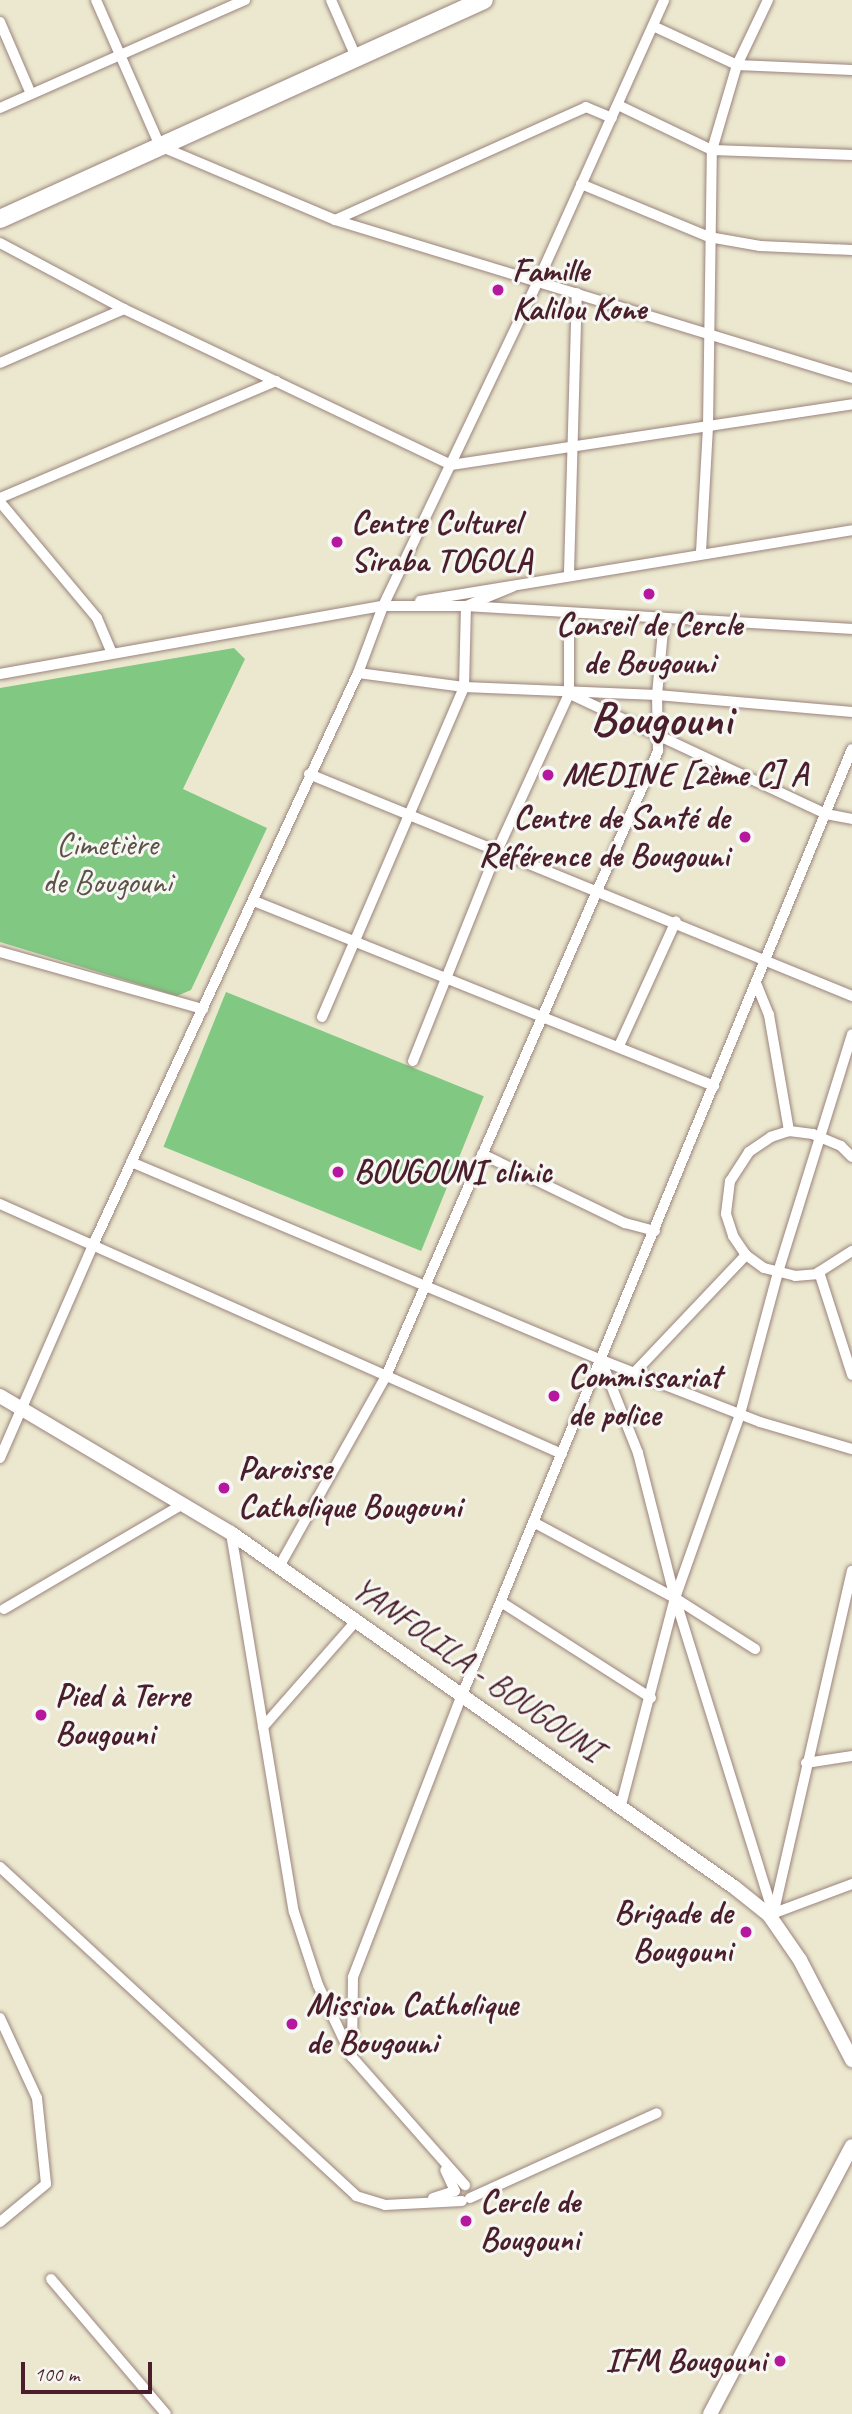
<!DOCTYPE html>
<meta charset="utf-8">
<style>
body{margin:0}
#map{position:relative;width:852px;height:2414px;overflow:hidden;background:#ece8cf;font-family:Caveat,sans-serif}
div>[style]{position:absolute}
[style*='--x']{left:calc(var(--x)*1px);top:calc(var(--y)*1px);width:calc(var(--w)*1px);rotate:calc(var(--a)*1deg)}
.green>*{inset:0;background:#81c883;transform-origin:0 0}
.roads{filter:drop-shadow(0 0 2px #9b847d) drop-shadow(0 0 2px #9b847d)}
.minor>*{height:10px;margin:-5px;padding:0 5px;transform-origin:5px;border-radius:5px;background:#fff}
.major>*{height:14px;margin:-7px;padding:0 7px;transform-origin:7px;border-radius:7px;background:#fff}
.highway>*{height:18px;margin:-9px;padding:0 9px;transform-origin:9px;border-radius:9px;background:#fff}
.dots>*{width:19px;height:19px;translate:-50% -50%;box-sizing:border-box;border:4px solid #f6f6f2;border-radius:50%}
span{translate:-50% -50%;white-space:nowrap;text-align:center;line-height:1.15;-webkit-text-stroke:6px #f6f6f2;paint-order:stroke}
.poi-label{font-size:33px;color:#4a1f2b;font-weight:700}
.left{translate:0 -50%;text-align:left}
.right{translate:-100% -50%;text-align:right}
.park-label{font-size:33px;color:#5a5245}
.street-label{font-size:33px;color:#4a1f2b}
.town-label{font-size:47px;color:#4a1f2b;font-weight:700}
.scale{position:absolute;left:21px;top:2362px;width:131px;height:32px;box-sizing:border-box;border:4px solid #4a1f2b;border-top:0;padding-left:9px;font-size:21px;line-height:24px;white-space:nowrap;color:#4a1f2b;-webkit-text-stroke:5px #f6f6f2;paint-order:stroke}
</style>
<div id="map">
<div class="green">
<i style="clip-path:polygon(234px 648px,245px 659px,183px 789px,267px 828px,191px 990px,177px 996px,0 942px,0 688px)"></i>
<i style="left:226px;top:992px;width:278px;height:167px;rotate:22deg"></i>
</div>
<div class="roads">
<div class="minor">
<i style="--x:96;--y:0;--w:159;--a:66.3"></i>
<i style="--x:160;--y:146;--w:190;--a:22.9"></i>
<i style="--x:335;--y:220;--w:541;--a:16.99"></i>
<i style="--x:331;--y:0;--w:62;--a:66.3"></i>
<i style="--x:0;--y:22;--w:78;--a:66.7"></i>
<i style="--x:653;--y:26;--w:93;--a:24.9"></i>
<i style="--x:737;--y:65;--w:115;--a:2.5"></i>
<i style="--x:618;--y:105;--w:104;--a:25.6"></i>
<i style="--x:712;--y:150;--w:140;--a:2"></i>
<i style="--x:0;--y:108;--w:268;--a:-23.8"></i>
<i style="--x:581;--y:184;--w:139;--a:22.5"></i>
<i style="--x:709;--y:237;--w:52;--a:10"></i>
<i style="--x:760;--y:246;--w:92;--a:2.5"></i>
<i style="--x:335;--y:220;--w:275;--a:-24.2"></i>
<i style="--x:586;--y:107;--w:28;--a:23"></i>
<i style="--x:0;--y:243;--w:140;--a:28"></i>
<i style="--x:124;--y:309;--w:362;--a:25.5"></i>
<i style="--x:451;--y:465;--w:406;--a:-8.6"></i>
<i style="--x:0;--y:363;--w:135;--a:-23.5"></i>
<i style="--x:0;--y:498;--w:300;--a:-23"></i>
<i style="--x:0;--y:502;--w:151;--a:50.1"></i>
<i style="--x:97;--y:618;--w:38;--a:67"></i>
<i style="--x:701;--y:552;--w:125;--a:-86.8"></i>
<i style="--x:708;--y:427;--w:277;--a:-89.2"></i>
<i style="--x:712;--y:150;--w:89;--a:-73.6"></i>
<i style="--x:737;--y:65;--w:72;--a:-64.5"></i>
<i style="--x:569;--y:573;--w:280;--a:-88.4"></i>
<i style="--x:420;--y:601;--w:438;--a:-9.3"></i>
<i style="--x:358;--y:673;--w:107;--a:7.5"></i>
<i style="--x:464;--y:687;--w:193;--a:2.4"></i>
<i style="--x:657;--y:695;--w:196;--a:5"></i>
<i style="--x:0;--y:674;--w:389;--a:-10.1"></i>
<i style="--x:383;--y:606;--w:83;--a:0"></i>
<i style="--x:466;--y:606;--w:387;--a:3.4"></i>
<i style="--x:572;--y:695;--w:280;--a:25.1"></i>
<i style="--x:826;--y:814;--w:26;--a:11"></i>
<i style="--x:309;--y:774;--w:587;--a:22.24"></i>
<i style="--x:254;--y:901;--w:496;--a:21.9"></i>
<i style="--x:0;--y:952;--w:211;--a:15.7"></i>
<i style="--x:756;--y:983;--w:35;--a:68"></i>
<i style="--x:769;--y:1015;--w:118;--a:80.2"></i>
<i style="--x:322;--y:1017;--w:359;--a:-66.7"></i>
<i style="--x:464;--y:687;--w:81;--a:-88.6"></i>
<i style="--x:466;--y:606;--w:50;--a:-22.4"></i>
<i style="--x:619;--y:1046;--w:137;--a:-65.5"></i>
<i style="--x:413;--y:1061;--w:228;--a:-68.2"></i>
<i style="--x:498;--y:849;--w:170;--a:-65.4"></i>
<i style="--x:569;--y:694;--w:80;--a:-90"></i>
<i style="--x:482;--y:1154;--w:159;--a:25.8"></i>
<i style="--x:625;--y:1223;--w:31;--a:15"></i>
<i style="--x:852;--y:1157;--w:16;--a:-135"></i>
<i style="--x:841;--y:1146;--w:30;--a:-157"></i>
<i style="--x:813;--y:1134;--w:24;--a:-173"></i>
<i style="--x:789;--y:1131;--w:19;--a:162"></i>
<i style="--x:771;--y:1137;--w:27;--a:146"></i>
<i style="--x:749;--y:1152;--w:35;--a:123"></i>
<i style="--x:730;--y:1181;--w:33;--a:97"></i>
<i style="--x:726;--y:1214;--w:23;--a:72"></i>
<i style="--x:733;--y:1236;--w:23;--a:56"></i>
<i style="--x:746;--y:1255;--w:22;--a:36"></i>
<i style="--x:764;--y:1268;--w:32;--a:14"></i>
<i style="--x:795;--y:1276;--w:21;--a:-5"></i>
<i style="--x:816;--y:1274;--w:43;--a:-32.6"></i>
<i style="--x:131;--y:1162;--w:510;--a:22.84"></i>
<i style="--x:601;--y:1360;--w:171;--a:21.3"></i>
<i style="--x:760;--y:1422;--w:96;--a:16.4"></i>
<i style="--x:0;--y:1204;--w:615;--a:23.98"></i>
<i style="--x:819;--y:1272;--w:108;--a:72.2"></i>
<i style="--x:601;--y:1360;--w:100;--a:68.3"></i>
<i style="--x:638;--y:1453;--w:150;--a:75.7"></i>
<i style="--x:675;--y:1598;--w:330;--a:72.7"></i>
<i style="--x:634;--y:1373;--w:163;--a:-46.5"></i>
<i style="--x:0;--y:1458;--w:232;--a:-66.4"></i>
<i style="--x:93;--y:1245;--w:630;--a:-65.14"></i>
<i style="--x:358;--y:673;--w:72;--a:-69.5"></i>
<i style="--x:383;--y:606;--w:360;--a:-64.5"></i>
<i style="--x:538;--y:281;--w:308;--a:-65.8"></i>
<i style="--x:535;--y:1523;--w:159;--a:28.2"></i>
<i style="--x:675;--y:1598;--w:95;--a:32.5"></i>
<i style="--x:231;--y:1533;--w:384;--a:80.6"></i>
<i style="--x:294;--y:1912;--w:77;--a:71.8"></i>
<i style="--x:318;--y:1985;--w:80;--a:64.7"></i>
<i style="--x:352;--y:2057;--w:171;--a:48.6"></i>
<i style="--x:280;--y:1565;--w:217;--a:-60.7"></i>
<i style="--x:386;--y:1376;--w:682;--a:-66.48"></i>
<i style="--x:658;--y:751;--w:56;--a:-91"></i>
<i style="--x:657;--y:695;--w:76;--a:-84.7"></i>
<i style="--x:501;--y:1602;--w:178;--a:32.6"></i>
<i style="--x:4;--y:1609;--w:208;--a:-30.4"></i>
<i style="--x:263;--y:1727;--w:142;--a:-48.7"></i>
<i style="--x:806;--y:1763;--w:47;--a:-8.7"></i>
<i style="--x:621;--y:1805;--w:214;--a:-75.4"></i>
<i style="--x:675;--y:1598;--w:195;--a:-70.5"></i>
<i style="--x:740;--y:1414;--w:147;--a:-75"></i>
<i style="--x:778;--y:1272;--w:249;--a:-72.7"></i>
<i style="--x:0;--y:1867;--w:485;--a:42.7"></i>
<i style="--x:356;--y:2196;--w:30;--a:17"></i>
<i style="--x:385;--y:2205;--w:77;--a:-3"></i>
<i style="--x:774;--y:1911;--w:349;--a:-77.1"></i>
<i style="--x:769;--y:1915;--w:89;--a:-20.5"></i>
<i style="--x:0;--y:2018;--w:88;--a:65.2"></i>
<i style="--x:37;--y:2098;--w:86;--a:84"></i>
<i style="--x:46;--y:2184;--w:60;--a:140.4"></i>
<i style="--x:352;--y:2057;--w:80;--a:-89.3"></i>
<i style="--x:353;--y:1977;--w:302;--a:-68.9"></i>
<i style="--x:462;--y:1695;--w:1023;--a:-67.6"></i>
<i style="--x:433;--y:2198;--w:23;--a:-18"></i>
<i style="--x:455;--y:2191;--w:23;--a:-115"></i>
<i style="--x:470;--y:2198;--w:205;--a:-24.4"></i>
<i style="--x:51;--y:2279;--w:177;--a:49.6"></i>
</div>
<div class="major">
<i style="--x:0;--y:1396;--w:269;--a:30.7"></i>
<i style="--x:231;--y:1533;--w:615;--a:35.14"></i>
<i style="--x:734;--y:1887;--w:45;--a:38.7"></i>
<i style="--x:769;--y:1915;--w:55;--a:55.4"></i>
<i style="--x:800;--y:1960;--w:113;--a:62.5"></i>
<i style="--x:710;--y:2414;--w:303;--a:-62.1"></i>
</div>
<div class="highway">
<i style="--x:0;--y:219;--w:531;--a:-24.35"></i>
</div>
</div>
<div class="dots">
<i style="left:498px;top:290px;background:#b5179e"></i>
<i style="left:337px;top:542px;background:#b5179e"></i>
<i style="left:649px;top:594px;background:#b5179e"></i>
<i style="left:548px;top:775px;background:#b5179e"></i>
<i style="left:745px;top:837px;background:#b5179e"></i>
<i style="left:338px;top:1172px;background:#b5179e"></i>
<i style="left:554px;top:1396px;background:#b5179e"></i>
<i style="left:224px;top:1488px;background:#b5179e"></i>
<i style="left:41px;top:1715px;background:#b5179e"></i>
<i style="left:746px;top:1932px;background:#b5179e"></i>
<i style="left:292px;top:2024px;background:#b5179e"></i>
<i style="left:466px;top:2221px;background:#b5179e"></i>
<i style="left:780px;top:2361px;background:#b5179e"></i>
</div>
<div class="poi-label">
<span class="left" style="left:512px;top:290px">Famille<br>Kalilou Kone</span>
<span class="left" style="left:351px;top:542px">Centre Culturel<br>Siraba TOGOLA</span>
<span style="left:649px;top:644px">Conseil de Cercle<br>de Bougouni</span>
<span class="left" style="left:562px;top:775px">MEDINE [2ème C] A</span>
<span class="right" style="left:729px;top:837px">Centre de Santé de<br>Référence de Bougouni</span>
<span class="left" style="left:354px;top:1172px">BOUGOUNI clinic</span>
<span class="left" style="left:568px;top:1396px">Commissariat<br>de police</span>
<span class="left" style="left:238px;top:1488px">Paroisse<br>Catholique Bougouni</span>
<span class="left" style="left:55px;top:1715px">Pied à Terre<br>Bougouni</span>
<span class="right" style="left:732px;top:1932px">Brigade de<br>Bougouni</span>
<span class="left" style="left:306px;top:2024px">Mission Catholique<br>de Bougouni</span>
<span class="left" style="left:480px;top:2221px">Cercle de<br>Bougouni</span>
<span class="right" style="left:766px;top:2361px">IFM Bougouni</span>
</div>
<div class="park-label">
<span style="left:107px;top:864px">Cimetière<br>de Bougouni</span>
</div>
<div class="street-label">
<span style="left:477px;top:1670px;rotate:35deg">YANFOLILA - BOUGOUNI</span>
</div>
<div class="town-label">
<span style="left:661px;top:719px">Bougouni</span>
</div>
<div class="scale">100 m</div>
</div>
